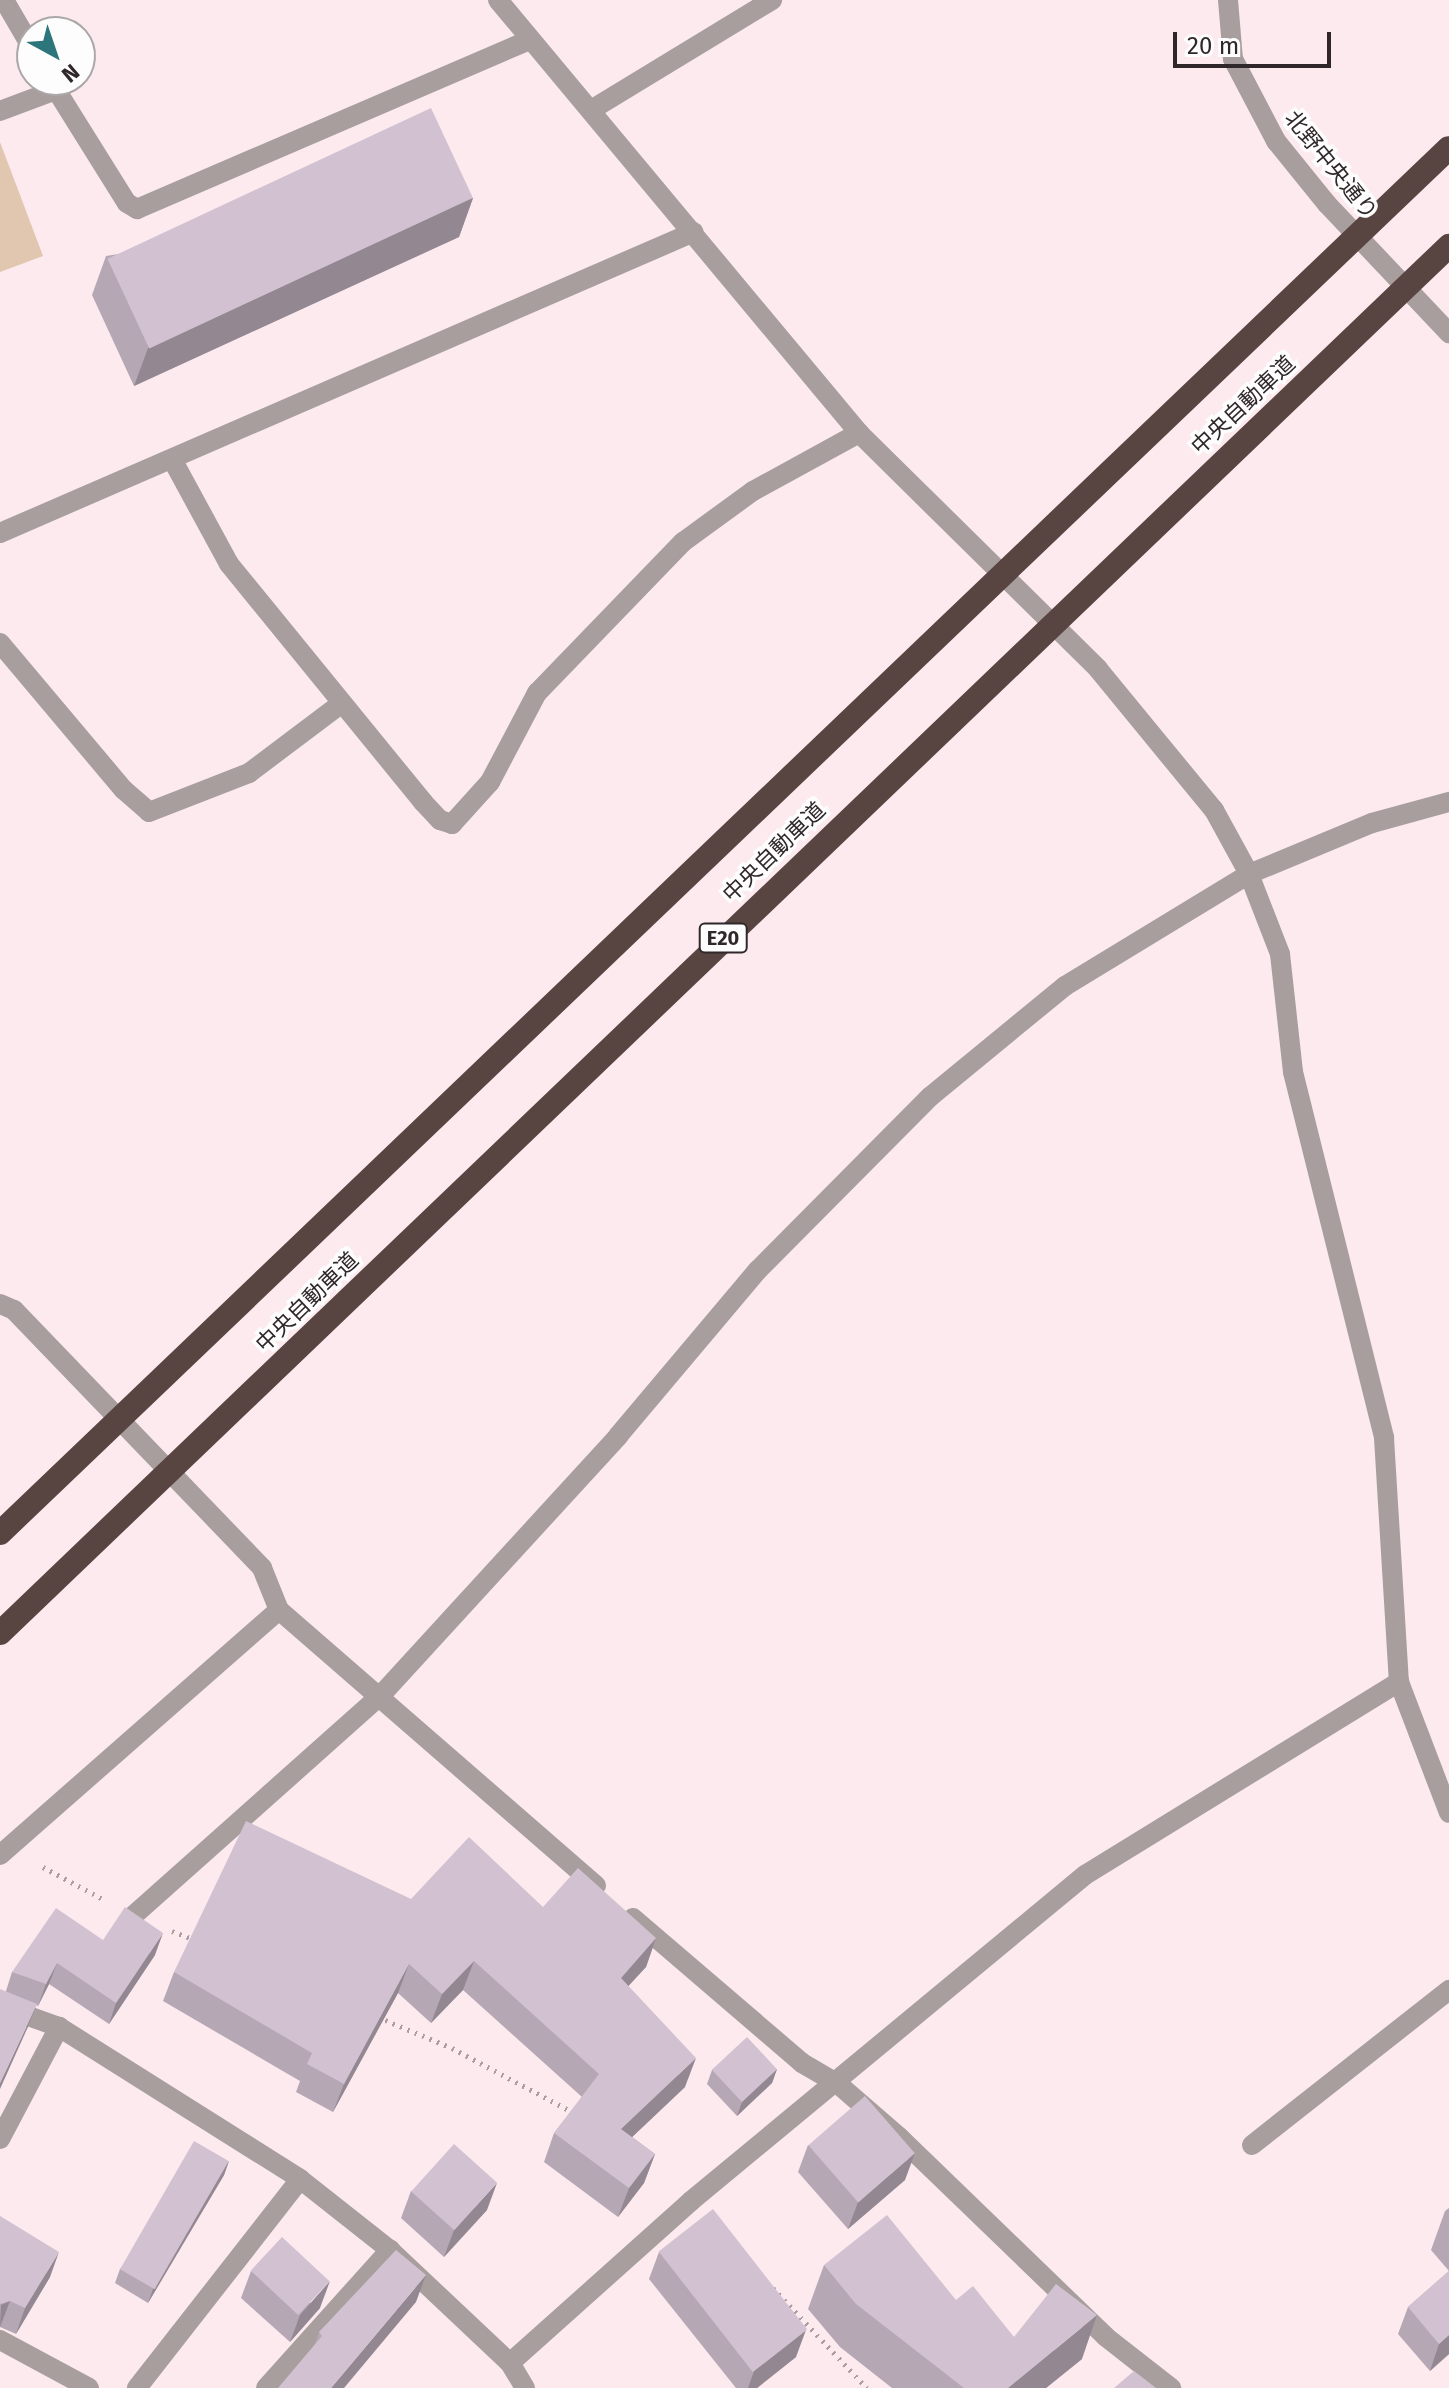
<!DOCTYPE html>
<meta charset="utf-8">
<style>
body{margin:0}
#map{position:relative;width:1449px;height:2388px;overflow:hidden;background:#fceaef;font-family:"Fira Sans","Noto Sans JP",sans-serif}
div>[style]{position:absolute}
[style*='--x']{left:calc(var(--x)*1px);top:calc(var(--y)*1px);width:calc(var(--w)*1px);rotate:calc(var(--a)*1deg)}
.green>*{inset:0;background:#e1c6b0}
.path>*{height:5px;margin-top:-2.5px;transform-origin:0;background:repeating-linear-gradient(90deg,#ab9ca0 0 2px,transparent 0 8px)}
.minor>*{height:20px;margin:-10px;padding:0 10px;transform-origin:10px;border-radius:10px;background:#a89e9d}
.highway-bridge>*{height:24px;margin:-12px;padding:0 12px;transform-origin:12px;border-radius:12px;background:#584542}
.wall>*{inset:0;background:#b5a7b4}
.shaded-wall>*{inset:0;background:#938892}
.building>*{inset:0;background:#d2c2d1;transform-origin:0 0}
span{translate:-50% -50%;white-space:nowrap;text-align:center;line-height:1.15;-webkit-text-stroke:7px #fdfdfd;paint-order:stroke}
.shield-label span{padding:2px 6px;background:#fdfdfd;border:2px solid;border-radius:6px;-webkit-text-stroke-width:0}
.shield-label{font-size:20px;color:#2f2729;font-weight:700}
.street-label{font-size:22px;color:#2f2729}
.north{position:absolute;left:16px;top:16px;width:80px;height:80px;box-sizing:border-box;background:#fdfdfd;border:2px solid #aba7a8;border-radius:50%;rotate:140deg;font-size:22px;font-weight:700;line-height:32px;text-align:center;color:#2f2729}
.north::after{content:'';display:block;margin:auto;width:28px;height:36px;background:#2c767b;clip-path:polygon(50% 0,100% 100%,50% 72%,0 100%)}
.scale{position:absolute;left:1173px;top:32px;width:158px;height:36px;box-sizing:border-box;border:4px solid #2f2729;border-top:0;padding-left:10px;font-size:24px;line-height:28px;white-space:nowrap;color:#2f2729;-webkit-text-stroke:6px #fdfdfd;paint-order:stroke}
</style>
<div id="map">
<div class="green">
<i style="clip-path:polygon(0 142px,43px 256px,0 272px)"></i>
</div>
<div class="path">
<i style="--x:43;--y:1867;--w:66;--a:28.1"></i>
<i style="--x:172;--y:1931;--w:26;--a:21"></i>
<i style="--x:378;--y:2017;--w:80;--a:22.7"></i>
<i style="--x:452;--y:2048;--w:138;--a:28"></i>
<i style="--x:773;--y:2288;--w:137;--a:46.8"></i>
</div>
<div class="minor">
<i style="--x:4;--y:0;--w:56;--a:59.7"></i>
<i style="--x:498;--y:0;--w:564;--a:50.18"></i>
<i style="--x:859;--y:433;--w:336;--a:44.6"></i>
<i style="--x:1098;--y:669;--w:183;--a:50.6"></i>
<i style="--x:1214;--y:810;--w:73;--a:61.3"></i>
<i style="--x:1249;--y:874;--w:86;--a:68.8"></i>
<i style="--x:1280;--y:954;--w:119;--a:83.7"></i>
<i style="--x:1293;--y:1072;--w:377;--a:76"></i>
<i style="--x:1384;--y:1438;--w:244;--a:86.5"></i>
<i style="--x:1399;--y:1682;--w:140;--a:69.1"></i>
<i style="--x:1228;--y:0;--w:59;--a:85.2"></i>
<i style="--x:1233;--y:59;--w:93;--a:62.3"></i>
<i style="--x:1276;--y:141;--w:81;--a:51"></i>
<i style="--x:1327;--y:204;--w:178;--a:46.6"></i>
<i style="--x:50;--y:80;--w:145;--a:58"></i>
<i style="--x:127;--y:203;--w:12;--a:31"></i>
<i style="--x:137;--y:209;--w:428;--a:-23.3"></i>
<i style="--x:591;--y:110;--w:212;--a:-31.3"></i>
<i style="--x:0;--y:111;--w:60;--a:-20.6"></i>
<i style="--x:172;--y:459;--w:119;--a:61.5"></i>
<i style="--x:229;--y:564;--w:307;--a:50.8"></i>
<i style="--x:423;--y:802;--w:25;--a:47"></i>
<i style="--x:440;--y:820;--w:13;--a:18"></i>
<i style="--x:452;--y:824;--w:57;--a:-47.9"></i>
<i style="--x:490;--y:782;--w:101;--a:-62.2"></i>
<i style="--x:537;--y:693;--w:210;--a:-46"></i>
<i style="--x:683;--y:542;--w:87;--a:-36.1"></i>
<i style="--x:753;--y:491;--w:121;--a:-28.7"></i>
<i style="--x:0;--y:533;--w:756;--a:-23.45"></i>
<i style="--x:0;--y:643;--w:192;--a:49.9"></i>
<i style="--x:124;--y:790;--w:33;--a:41"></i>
<i style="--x:149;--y:812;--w:107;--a:-21.3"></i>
<i style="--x:249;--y:773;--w:116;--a:-37"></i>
<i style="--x:0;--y:1304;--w:15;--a:23"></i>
<i style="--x:14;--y:1310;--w:358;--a:46.1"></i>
<i style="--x:262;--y:1568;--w:45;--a:68"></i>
<i style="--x:0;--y:1855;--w:371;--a:-41.3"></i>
<i style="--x:279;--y:1610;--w:420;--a:41"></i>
<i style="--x:134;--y:1915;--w:332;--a:-41.7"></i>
<i style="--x:382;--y:1694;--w:350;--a:-47.5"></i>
<i style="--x:618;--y:1436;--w:217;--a:-49.9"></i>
<i style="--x:758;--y:1270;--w:245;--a:-45.2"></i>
<i style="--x:931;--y:1096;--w:173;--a:-39.4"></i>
<i style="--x:1065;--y:986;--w:215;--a:-31.3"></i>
<i style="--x:1249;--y:874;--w:133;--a:-22.5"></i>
<i style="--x:1372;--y:823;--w:80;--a:-15.3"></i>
<i style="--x:633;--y:1918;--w:223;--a:40.6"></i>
<i style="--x:802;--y:2063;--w:42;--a:30.3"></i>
<i style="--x:838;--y:2084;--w:81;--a:41"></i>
<i style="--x:899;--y:2137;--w:288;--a:44"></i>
<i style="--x:1106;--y:2337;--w:83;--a:38.1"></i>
<i style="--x:0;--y:2006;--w:63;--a:19.6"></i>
<i style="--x:59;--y:2027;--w:285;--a:32.2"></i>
<i style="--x:300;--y:2179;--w:115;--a:38.3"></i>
<i style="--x:390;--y:2250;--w:165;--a:43.3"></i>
<i style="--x:510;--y:2363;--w:29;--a:59"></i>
<i style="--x:0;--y:2139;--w:127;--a:-62.2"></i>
<i style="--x:1252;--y:2145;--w:251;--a:-38.2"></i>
<i style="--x:0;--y:2340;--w:101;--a:28.3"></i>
<i style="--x:510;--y:2363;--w:243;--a:-41.8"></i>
<i style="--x:691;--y:2201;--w:511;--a:-39.6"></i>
<i style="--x:1085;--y:1875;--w:369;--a:-31.6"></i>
<i style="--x:137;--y:2388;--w:265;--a:-52"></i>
<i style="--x:266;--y:2388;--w:186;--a:-48.1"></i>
</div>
<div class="highway-bridge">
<i style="--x:0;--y:1533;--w:2004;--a:-43.71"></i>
<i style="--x:0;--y:1633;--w:2006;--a:-43.75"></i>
</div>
<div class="wall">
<i style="clip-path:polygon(473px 198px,459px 237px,134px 386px,92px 295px,106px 256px)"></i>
<i style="clip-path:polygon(411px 1899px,543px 1907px,656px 1938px,646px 1967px,628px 1986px,685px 2087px,632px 2137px,655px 2154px,644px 2183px,618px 2217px,544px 2162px,554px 2133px,582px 2097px,463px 1990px,431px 2023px,398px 1993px,333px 2112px,296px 2092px,300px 2081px,163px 2001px,174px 1972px)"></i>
<i style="clip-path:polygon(103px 1940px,155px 1955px,109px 2024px,49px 1984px,38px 2006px,36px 2005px,27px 2029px,6px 1991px,12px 1972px)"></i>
<i style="clip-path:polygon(777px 2069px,772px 2083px,737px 2116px,707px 2084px,712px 2070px)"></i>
<i style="clip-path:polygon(808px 2145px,905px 2180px,848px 2229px,798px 2172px)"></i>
<i style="clip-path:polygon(229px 2161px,224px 2175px,148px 2303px,115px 2283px,120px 2269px)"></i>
<i style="clip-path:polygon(411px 2191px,487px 2210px,444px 2257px,401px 2218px)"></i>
<i style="clip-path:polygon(1449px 2208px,1449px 2354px,1430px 2371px,1398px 2334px,1408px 2307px,1449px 2271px,1431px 2250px,1445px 2211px)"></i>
<i style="clip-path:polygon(0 2216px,50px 2277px,16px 2334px,0 2327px)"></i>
<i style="clip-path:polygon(659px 2252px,796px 2357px,757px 2388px,736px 2388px,649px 2279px)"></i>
<i style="clip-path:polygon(824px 2265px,956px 2300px,1014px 2337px,1082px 2359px,1046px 2388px,892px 2388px,840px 2347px,808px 2309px)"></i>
<i style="clip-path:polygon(251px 2271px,320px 2308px,290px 2342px,241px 2298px)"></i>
<i style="clip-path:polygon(416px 2302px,314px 2346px,319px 2332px)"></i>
</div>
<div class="shaded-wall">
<i style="clip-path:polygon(473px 198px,459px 237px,134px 386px,148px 348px)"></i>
<i style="clip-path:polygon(163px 1933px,155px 1955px,109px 2024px,116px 2003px)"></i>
<i style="clip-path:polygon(656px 1938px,646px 1967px,610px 2006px,621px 1978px)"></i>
<i style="clip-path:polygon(474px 1961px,463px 1990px,431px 2023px,442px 1994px)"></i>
<i style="clip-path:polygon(57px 1963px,49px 1984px,38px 2006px,46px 1984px)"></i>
<i style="clip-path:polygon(409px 1964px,398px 1993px,333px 2112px,344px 2084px)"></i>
<i style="clip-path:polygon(37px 2004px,27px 2029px,0 2089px,0 2083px)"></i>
<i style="clip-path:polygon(696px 2058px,685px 2087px,610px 2158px,621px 2129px)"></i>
<i style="clip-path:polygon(777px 2069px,772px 2083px,737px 2116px,742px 2102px)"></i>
<i style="clip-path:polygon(915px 2153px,905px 2180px,848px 2229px,858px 2202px)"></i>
<i style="clip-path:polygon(655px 2154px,644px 2183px,618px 2217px,629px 2188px)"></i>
<i style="clip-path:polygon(229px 2161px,224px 2175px,148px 2303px,153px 2289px)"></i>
<i style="clip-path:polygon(497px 2183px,487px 2210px,444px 2257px,454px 2230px)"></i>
<i style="clip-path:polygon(59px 2252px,50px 2277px,16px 2334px,25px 2308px)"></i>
<i style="clip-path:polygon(426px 2275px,416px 2302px,344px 2388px,331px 2388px)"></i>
<i style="clip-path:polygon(330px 2281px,320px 2308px,290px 2342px,300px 2315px)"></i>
<i style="clip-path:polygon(10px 2301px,0 2327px,1px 2305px)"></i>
<i style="clip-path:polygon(1097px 2315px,1082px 2359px,1046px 2388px,1008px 2388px)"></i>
<i style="clip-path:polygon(806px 2330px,796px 2357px,757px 2388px,748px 2388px,754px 2371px)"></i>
<i style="clip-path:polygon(1449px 2335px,1449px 2354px,1430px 2371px,1439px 2344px)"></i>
</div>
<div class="building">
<i style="left:431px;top:108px;width:99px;height:357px;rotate:65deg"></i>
<i style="clip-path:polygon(246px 1821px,411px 1899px,469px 1837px,543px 1907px,578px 1868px,656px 1938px,621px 1978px,696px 2058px,621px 2129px,655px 2154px,629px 2188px,554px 2133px,599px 2074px,474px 1961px,442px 1994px,409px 1964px,344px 2084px,307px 2064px,312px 2053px,174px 1972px)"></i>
<i style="clip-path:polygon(125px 1907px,163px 1933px,116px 2003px,57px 1963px,46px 1984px,12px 1972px,56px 1908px,103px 1940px)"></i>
<i style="clip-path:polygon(0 1989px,37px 2004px,0 2083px)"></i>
<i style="left:747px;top:2037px;width:44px;height:48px;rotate:47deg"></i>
<i style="left:865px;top:2096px;width:76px;height:75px;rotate:49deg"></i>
<i style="left:194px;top:2141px;width:40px;height:148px;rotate:30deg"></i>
<i style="left:454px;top:2144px;width:58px;height:64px;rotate:42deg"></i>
<i style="left:713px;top:2209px;width:153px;height:69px;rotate:52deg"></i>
<i style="clip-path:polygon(887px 2215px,956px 2300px,973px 2286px,1014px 2337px,1056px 2284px,1097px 2315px,1008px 2388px,964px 2388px,856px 2304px,824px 2265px)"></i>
<i style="clip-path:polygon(0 2216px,59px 2252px,25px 2308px,10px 2301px,0 2304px)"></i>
<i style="left:282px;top:2237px;width:65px;height:46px;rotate:43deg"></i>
<i style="clip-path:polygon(396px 2250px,426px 2275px,331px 2388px,278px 2388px,322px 2336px,319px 2332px)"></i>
<i style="clip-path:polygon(1449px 2271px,1449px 2335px,1439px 2344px,1408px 2307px)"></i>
<i style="clip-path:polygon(1134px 2371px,1156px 2388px,1114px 2388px)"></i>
</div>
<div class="shield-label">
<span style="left:723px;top:938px">E20</span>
</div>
<div class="street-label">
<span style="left:1331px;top:165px;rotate:51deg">北野中央通り</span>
<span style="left:1243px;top:405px;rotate:-43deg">中央自動車道</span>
<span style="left:774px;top:852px;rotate:-44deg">中央自動車道</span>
<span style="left:307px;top:1302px;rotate:-44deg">中央自動車道</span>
</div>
<div class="north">N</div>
<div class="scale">20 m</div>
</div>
